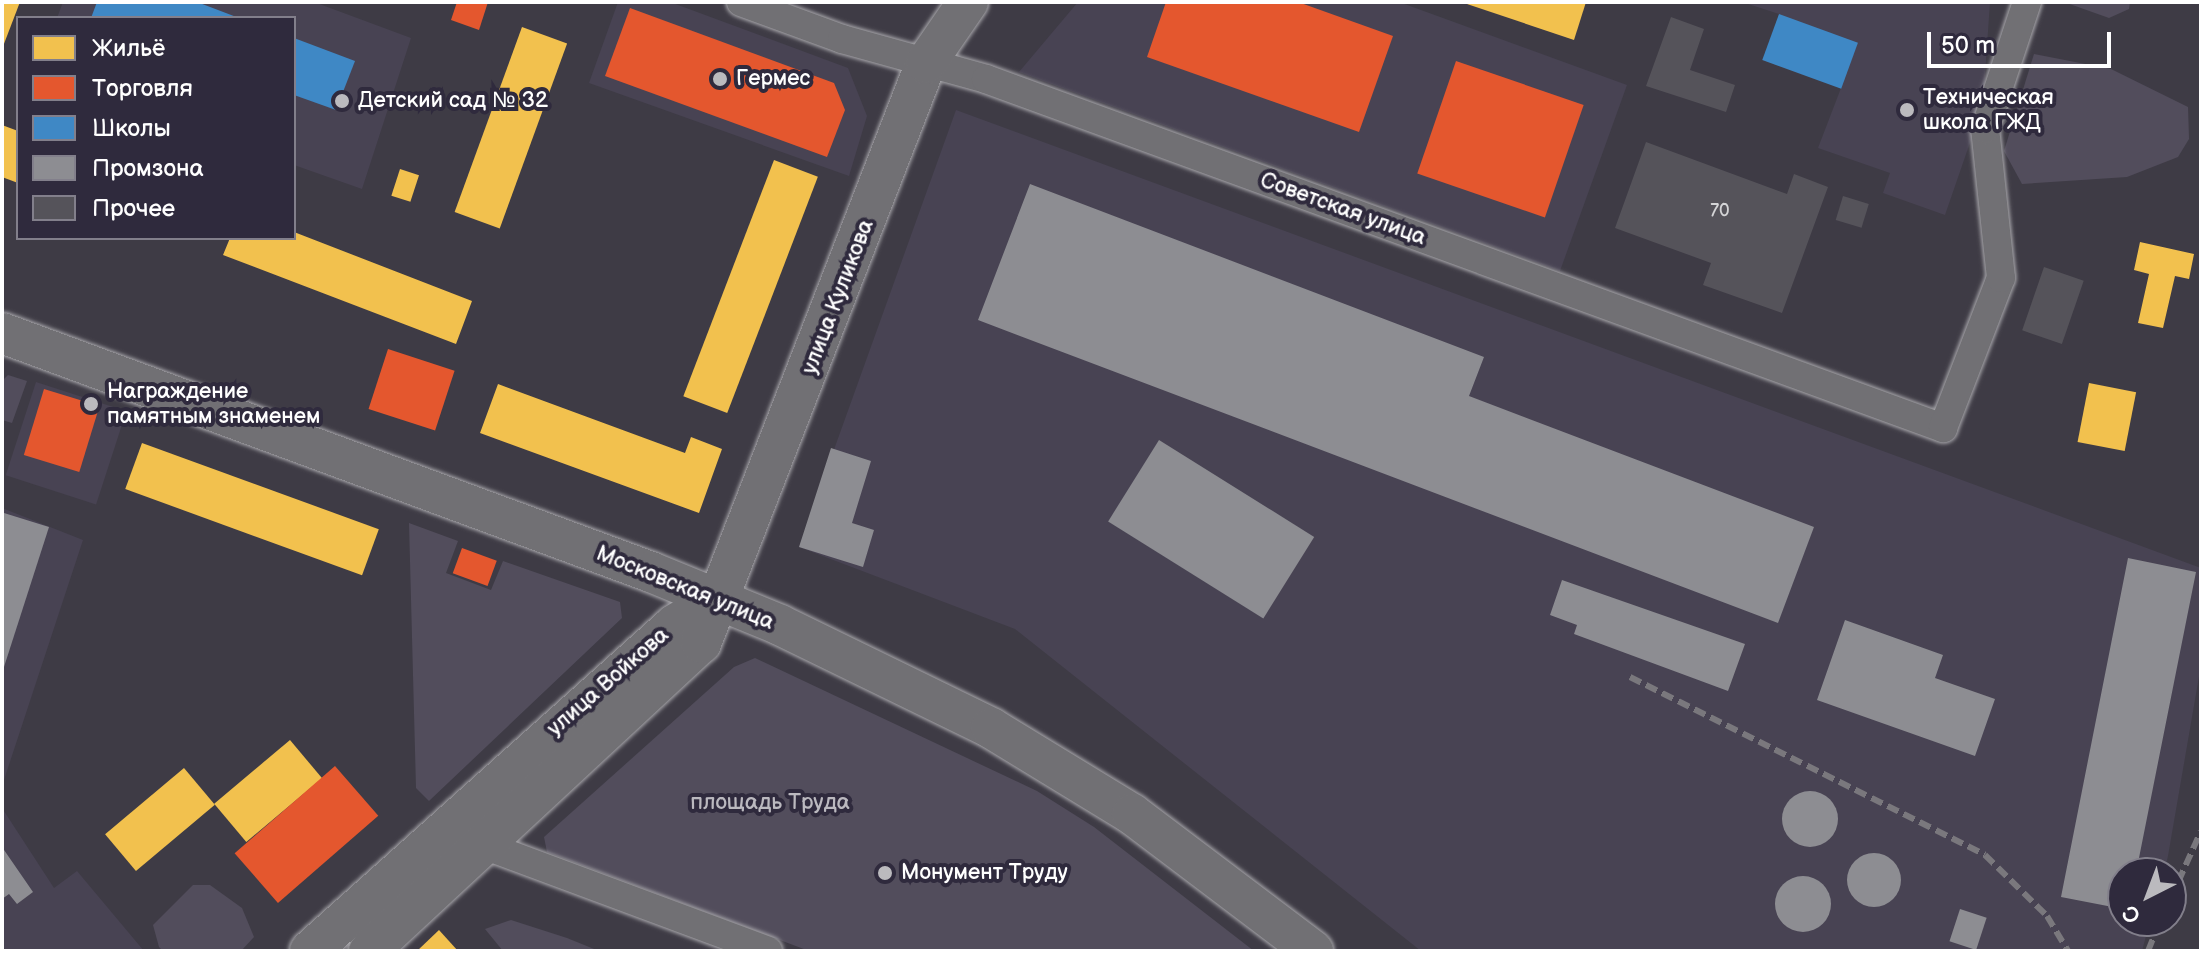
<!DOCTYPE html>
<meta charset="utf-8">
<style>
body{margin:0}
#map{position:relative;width:2203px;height:953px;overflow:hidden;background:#3e3b45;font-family:"Balsamiq Sans",sans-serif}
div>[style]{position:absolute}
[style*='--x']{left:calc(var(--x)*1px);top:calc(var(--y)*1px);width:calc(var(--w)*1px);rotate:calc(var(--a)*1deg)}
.built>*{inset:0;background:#484353;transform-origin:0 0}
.green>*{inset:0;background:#524d5c}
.homes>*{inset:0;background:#f2c14e;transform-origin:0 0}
.shops>*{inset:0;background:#e4572e;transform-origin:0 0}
.schools>*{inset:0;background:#3f88c5;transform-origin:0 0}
.industry>*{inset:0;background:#8d8d92;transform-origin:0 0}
.round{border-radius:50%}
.building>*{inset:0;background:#55535a;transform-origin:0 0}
.roads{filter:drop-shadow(0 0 2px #a8a7ab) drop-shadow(0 0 2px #a8a7ab)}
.street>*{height:28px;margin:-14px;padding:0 14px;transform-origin:14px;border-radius:14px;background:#717074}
.secondary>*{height:40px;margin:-20px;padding:0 20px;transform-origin:20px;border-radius:20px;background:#717074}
.rail>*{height:6px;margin-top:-3px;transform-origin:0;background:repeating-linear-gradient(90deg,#7a787d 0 12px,transparent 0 18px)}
.dots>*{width:22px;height:22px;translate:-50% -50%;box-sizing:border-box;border:4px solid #2f2a3d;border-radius:50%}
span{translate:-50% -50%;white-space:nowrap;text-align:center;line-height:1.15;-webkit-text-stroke:8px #2f2a3d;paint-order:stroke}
.number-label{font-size:18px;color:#d4d4d6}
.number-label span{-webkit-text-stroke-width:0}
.poi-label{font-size:22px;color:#fff}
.left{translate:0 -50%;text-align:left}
.street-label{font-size:22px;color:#fff}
.park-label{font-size:22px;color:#bbb9bf}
.frame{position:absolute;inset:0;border:4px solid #fff;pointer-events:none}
.legend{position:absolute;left:16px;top:16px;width:280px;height:224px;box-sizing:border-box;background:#2f2a3d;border:2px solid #827f8b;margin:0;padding:10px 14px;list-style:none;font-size:24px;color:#fff}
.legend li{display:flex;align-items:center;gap:16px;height:40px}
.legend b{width:40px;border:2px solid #827f8b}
.north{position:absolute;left:2107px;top:857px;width:80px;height:80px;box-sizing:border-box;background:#2f2a3d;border:2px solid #827f8b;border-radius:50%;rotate:222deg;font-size:22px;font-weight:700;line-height:32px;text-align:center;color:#fff}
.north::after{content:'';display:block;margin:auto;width:28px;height:36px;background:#bbbabe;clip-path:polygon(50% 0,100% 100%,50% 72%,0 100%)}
.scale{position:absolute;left:1927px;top:32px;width:184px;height:36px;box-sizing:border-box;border:4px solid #fff;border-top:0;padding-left:10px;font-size:24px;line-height:28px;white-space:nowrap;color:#fff;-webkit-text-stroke:6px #2f2a3d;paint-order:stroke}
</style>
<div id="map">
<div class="built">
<i style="clip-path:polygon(63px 2px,314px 2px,411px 38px,362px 189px,294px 165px,294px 18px,57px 18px)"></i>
<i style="clip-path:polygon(618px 2px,670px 2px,848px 68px,867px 116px,849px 176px,589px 83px)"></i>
<i style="clip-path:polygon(1078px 2px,1399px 2px,1627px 85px,1560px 271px,1019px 72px)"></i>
<i style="clip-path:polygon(1742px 2px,1990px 2px,1983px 105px,1945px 215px,1883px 193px,1890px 173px,1818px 148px,1841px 88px,1779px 14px)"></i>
<i style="clip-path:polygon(956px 110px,2201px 568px,2201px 665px,2168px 856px,2164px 873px,2123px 873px,2123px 921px,2150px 921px,2142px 951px,1421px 951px,1015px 629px,799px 547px)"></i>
<i style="left:36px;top:382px;width:95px;height:98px;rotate:18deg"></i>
<i style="clip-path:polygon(2px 508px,83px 540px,2px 786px)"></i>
<i style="clip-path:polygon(2px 808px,54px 888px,77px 871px,144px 951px,2px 951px)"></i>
</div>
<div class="green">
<i style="clip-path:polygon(2064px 2px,2130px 2px,2129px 9px,2109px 18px)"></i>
<i style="clip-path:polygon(2034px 54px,2111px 69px,2188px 107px,2189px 139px,2178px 157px,2127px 177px,2022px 184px,2004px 151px)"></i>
<i style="clip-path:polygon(8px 375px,27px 381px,12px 423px,2px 420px,2px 381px)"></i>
<i style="clip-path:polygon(409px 523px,458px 541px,446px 573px,491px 590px,503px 561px,620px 602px,622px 618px,429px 801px,416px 788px)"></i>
<i style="clip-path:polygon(755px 658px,1037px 791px,1094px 827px,1254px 951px,809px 951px,547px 852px,544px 837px,734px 667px)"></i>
<i style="clip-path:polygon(193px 885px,210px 885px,242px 908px,254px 937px,241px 951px,163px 951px,159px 947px,153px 925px)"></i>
<i style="clip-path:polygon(511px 920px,567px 938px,599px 951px,503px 951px,485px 929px)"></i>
</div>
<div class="homes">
<i style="clip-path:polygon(2px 2px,20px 2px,2px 49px)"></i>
<i style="clip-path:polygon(1461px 2px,1586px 2px,1574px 40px)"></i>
<i style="left:522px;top:27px;width:48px;height:197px;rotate:20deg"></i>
<i style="clip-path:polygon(2px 125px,18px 131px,18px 183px,2px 177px)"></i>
<i style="left:774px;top:160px;width:47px;height:253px;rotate:21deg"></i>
<i style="left:400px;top:169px;width:20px;height:28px;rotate:18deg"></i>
<i style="clip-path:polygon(294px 232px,472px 301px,456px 344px,223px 255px,230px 238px,294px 238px)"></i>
<i style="clip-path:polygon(2140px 242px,2194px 254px,2189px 279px,2175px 276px,2163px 328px,2138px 323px,2149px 274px,2134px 270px)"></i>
<i style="left:2089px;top:383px;width:48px;height:60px;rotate:11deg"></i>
<i style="clip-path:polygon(498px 384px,685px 453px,691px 437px,722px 449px,699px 513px,480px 433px)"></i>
<i style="left:142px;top:443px;width:252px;height:49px;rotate:20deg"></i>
<i style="left:290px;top:740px;width:50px;height:99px;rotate:50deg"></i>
<i style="left:184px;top:768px;width:48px;height:103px;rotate:50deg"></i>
<i style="clip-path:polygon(439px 930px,458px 951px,417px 951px)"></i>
</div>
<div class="shops">
<i style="clip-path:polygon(457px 2px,488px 2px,479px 30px,451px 20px)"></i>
<i style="clip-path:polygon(1166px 2px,1298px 2px,1393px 36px,1359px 132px,1147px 57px)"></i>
<i style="clip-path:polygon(630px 8px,834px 83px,845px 110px,827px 157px,605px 76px)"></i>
<i style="left:1456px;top:61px;width:135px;height:119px;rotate:19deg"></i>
<i style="left:388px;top:349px;width:70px;height:63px;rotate:18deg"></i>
<i style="left:44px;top:389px;width:58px;height:69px;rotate:17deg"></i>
<i style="left:462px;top:548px;width:37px;height:27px;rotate:20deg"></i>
<i style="left:335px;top:766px;width:66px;height:133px;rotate:49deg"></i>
</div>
<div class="schools">
<i style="clip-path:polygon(97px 2px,197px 2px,239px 18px,91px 18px)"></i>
<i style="left:1779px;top:14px;width:84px;height:49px;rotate:20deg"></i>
<i style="clip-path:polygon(294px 38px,355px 61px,336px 110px,294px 95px)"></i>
</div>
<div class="industry">
<i style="clip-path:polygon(1030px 184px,1484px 357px,1469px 396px,1814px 527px,1778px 623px,978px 320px)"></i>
<i style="left:1159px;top:440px;width:183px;height:96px;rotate:32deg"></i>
<i style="clip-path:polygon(831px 448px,871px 461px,852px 523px,874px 530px,863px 567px,799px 547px)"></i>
<i style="clip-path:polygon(4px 513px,49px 527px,3px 670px,2px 519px)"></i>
<i style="clip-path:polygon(2128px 558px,2196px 572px,2136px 873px,2123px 873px,2123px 909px,2061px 897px)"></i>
<i style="clip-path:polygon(1562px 580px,1745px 644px,1728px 691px,1574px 634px,1577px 625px,1550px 615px)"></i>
<i style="clip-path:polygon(1845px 620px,1943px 655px,1935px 678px,1995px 699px,1975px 756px,1817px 700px)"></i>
<i class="round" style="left:1782px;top:791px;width:56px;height:56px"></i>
<i style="clip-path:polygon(2px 847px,33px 892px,17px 904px,9px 894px,2px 899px)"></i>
<i class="round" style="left:1847px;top:853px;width:54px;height:54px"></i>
<i class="round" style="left:1775px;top:876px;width:56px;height:56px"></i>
<i style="left:1960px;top:909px;width:28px;height:34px;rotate:18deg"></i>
</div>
<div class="building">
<i style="clip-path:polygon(1671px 17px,1704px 29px,1690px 70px,1735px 85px,1726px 112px,1646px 86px)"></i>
<i style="clip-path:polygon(1646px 142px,1787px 194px,1794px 174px,1828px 187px,1782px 313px,1703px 285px,1711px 263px,1615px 228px)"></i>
<i style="left:1843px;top:196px;width:27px;height:25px;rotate:17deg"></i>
<i style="left:2044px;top:267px;width:42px;height:67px;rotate:19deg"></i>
</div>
<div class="roads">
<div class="street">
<i style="--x:741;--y:2;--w:108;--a:20.1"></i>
<i style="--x:842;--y:39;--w:149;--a:15.5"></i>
<i style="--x:986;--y:79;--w:1019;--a:20.04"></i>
<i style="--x:1943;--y:428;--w:161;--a:-68.9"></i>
<i style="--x:2001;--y:278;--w:150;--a:-96.1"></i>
<i style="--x:1985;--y:129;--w:134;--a:-71.7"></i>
<i style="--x:470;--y:840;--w:318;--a:20.4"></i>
</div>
<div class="secondary">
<i style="--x:2;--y:333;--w:692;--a:20.22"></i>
<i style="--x:651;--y:572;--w:139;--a:22.3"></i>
<i style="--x:780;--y:625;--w:235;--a:26"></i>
<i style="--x:991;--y:728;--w:165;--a:31.4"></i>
<i style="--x:1132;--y:814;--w:227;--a:37.1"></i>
<i style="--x:310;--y:951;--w:489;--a:-41.8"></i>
<i style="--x:674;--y:625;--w:52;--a:-31"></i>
<i style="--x:369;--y:951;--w:453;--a:-42.9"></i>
<i style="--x:701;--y:643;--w:622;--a:-68.8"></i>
<i style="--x:926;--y:63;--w:74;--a:-55.5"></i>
</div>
</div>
<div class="rail">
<i style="--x:1630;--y:677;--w:397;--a:26.6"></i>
<i style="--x:1985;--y:855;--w:87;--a:44.5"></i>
<i style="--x:2047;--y:916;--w:41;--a:59"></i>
<i style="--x:2171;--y:898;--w:73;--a:-65.9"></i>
<i style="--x:2148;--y:951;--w:32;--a:-68"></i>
</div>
<div class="dots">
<i style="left:720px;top:79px;background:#bbbabe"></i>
<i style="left:342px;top:101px;background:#bbbabe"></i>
<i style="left:1907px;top:110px;background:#bbbabe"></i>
<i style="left:91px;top:404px;background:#bbbabe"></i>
<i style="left:885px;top:873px;background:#bbbabe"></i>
</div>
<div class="number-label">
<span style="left:1720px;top:211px">70</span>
</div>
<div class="poi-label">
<span class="left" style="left:736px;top:79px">Гермес</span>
<span class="left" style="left:1923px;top:110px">Техническая<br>школа ГЖД</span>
<span class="left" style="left:358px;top:101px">Детский сад № 32</span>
<span class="left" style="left:107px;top:404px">Награждение<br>памятным знаменем</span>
<span class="left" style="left:901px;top:873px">Монумент Труду</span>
</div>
<div class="street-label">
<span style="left:1343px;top:209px;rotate:20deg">Советская улица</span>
<span style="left:838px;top:297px;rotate:-69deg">улица Куликова</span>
<span style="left:685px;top:588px;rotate:22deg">Московская улица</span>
<span style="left:608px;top:682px;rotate:-41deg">улица Войкова</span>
</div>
<div class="park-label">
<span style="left:770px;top:803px">площадь Труда</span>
</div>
<div class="frame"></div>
<ul class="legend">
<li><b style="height:22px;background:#f2c14e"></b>Жильё</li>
<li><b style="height:22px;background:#e4572e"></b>Торговля</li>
<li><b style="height:22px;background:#3f88c5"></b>Школы</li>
<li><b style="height:22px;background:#8d8d92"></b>Промзона</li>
<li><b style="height:22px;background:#55535a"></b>Прочее</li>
</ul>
<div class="north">С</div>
<div class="scale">50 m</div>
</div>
